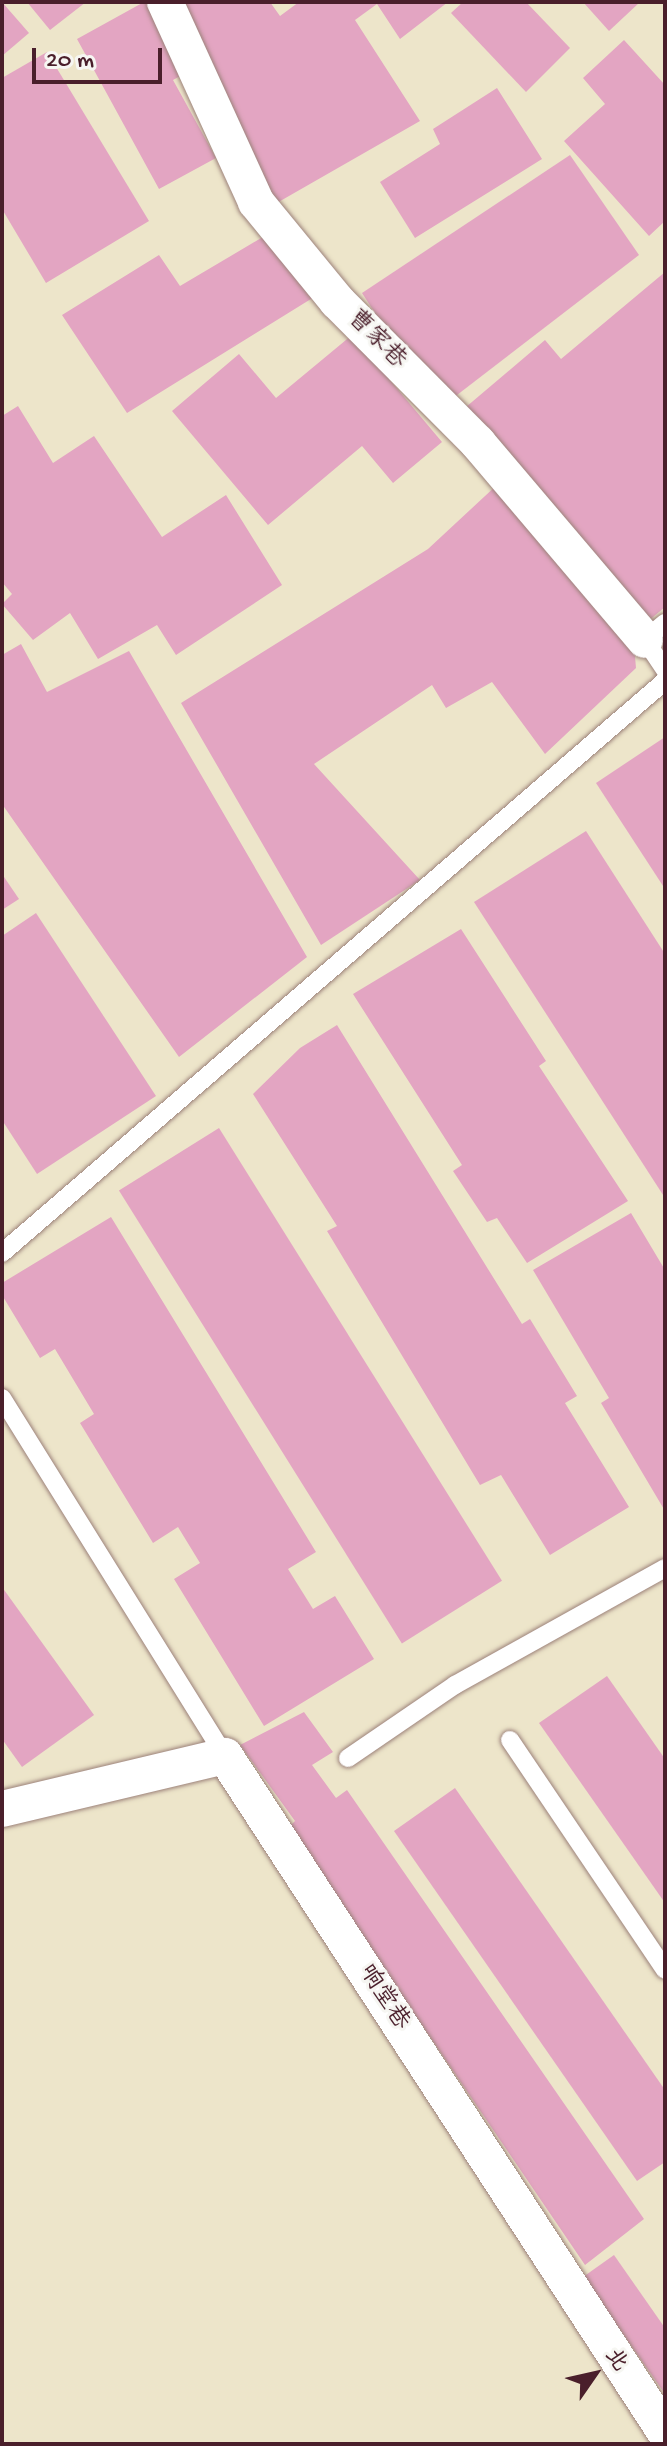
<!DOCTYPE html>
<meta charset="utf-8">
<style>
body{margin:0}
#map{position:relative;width:667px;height:2446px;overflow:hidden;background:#ede5ca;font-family:"Gochi Hand","LXGW WenKai TC",sans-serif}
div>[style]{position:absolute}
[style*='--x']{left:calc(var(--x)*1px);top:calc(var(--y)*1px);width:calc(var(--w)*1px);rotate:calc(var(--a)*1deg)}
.building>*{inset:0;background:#e3a5c2;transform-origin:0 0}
.roads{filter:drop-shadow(0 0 2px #9c827a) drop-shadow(0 0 2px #9c827a)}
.lane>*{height:18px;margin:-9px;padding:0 9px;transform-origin:9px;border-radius:9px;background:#fff}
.street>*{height:36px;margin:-18px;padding:0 18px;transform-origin:18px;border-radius:18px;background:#fff}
span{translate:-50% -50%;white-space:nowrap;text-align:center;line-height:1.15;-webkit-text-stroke:6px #f6f6f2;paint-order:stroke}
.street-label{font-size:24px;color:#4a1f2b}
.frame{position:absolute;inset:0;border:4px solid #4a1f2b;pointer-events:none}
.north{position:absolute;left:555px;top:2334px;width:80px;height:80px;-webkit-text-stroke:6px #f6f6f2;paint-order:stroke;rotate:56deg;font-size:22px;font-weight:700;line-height:32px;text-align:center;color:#4a1f2b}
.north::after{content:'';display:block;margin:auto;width:28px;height:36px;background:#4a1f2b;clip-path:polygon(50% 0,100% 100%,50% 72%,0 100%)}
.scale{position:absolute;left:32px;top:48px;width:130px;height:36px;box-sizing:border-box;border:4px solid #4a1f2b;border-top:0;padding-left:10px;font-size:24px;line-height:28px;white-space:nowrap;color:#4a1f2b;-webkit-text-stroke:6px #f6f6f2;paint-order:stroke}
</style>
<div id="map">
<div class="building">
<i style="clip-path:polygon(2px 2px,29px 33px,2px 56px)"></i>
<i style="clip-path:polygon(27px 2px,86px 2px,50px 30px)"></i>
<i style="clip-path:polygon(144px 2px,153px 2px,191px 70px,173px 80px,216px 158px,159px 189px,77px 39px)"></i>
<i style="clip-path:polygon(180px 2px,270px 2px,280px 16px,299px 2px,448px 2px,400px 39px,377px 4px,355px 20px,420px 121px,275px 204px)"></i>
<i style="clip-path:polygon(463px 2px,526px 2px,570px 48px,526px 92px,451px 13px)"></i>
<i style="clip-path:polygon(583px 2px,640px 2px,609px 31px)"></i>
<i style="clip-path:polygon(624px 40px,665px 85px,665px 221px,649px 236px,564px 141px,605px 104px,583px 78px)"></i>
<i style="clip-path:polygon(47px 52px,149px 221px,46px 283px,2px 209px,2px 78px)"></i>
<i style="clip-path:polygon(497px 88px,542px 159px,415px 238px,380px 182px,440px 144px,433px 129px)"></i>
<i style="clip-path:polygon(570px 155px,639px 255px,444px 405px,412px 370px,362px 293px)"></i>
<i style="clip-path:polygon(273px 231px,319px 294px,127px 413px,62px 315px,159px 255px,180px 286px)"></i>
<i style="clip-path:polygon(665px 272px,665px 607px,647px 622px,466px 407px,545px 340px,561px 359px)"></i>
<i style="clip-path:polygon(352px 335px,442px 442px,393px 483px,362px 446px,268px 525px,172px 411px,239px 354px,276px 398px)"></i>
<i style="clip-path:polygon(18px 406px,53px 463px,94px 436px,162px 537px,226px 495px,282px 585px,176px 655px,157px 625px,98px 659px,70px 613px,33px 640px,2px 604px,12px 594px,2px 582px,2px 416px)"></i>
<i style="clip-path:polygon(499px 483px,634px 645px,636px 668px,545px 754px,492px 682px,446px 708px,432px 685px,314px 764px,420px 880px,321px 945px,181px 703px,428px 549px)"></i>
<i style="clip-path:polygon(21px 644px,47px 692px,129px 651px,307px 957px,179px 1057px,2px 804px,2px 655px)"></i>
<i style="clip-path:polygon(665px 737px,665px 889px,596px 783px)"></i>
<i style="clip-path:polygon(586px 831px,665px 954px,665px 1198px,474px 902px)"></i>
<i style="clip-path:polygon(2px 874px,19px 899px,2px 910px)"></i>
<i style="clip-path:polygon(36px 913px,156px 1096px,37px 1174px,2px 1120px,2px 936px)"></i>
<i style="clip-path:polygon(461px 929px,546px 1061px,539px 1066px,628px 1201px,527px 1263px,497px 1218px,487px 1222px,453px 1171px,462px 1165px,353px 994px)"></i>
<i style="clip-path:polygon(337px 1025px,522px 1324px,530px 1319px,577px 1396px,565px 1403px,629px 1507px,550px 1555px,501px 1475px,480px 1485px,327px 1231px,337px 1226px,253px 1094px,300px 1048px)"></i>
<i style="left:219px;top:1128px;width:534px;height:118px;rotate:58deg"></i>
<i style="clip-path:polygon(631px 1213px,665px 1270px,665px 1511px,601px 1403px,609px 1398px,533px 1270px)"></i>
<i style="clip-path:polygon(111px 1217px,316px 1552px,288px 1569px,313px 1609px,335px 1596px,374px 1659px,264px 1726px,174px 1579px,200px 1563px,178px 1527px,153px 1543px,80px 1423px,94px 1414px,55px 1349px,40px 1358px,2px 1295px,2px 1283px)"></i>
<i style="clip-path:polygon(2px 1587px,94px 1715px,22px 1767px,2px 1739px)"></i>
<i style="clip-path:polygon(607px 1676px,665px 1759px,665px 1903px,539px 1723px)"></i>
<i style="clip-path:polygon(304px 1712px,333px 1752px,312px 1765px,336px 1798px,347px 1790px,644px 2219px,585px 2265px,288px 1828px,295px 1821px,240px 1745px)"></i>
<i style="clip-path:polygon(455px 1788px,665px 2090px,665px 2162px,637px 2181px,394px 1831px)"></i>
<i style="clip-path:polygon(614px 2255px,665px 2328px,665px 2394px,583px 2277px)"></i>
</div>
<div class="roads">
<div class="lane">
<i style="--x:665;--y:623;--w:26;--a:140"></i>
<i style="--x:645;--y:640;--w:36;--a:56"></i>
<i style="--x:2;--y:1253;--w:876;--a:-40.79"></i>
<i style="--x:2;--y:1398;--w:422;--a:58.1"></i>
<i style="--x:510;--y:1740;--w:277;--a:56"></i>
<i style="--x:348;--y:1758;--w:130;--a:-34.3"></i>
<i style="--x:455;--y:1685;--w:240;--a:-29.1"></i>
</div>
<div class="street">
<i style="--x:165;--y:2;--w:220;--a:65.5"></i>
<i style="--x:256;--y:202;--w:128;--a:50.7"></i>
<i style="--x:337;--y:301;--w:200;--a:45.2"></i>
<i style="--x:478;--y:443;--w:258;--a:49.7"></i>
<i style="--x:2;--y:1809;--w:229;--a:-13.4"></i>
<i style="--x:225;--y:1756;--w:807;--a:56.94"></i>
</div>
</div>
<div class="street-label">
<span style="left:376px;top:340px;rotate:45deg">曹家巷</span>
<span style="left:383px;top:1998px;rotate:57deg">响堂巷</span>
</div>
<div class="frame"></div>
<div class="north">北</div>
<div class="scale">20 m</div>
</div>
